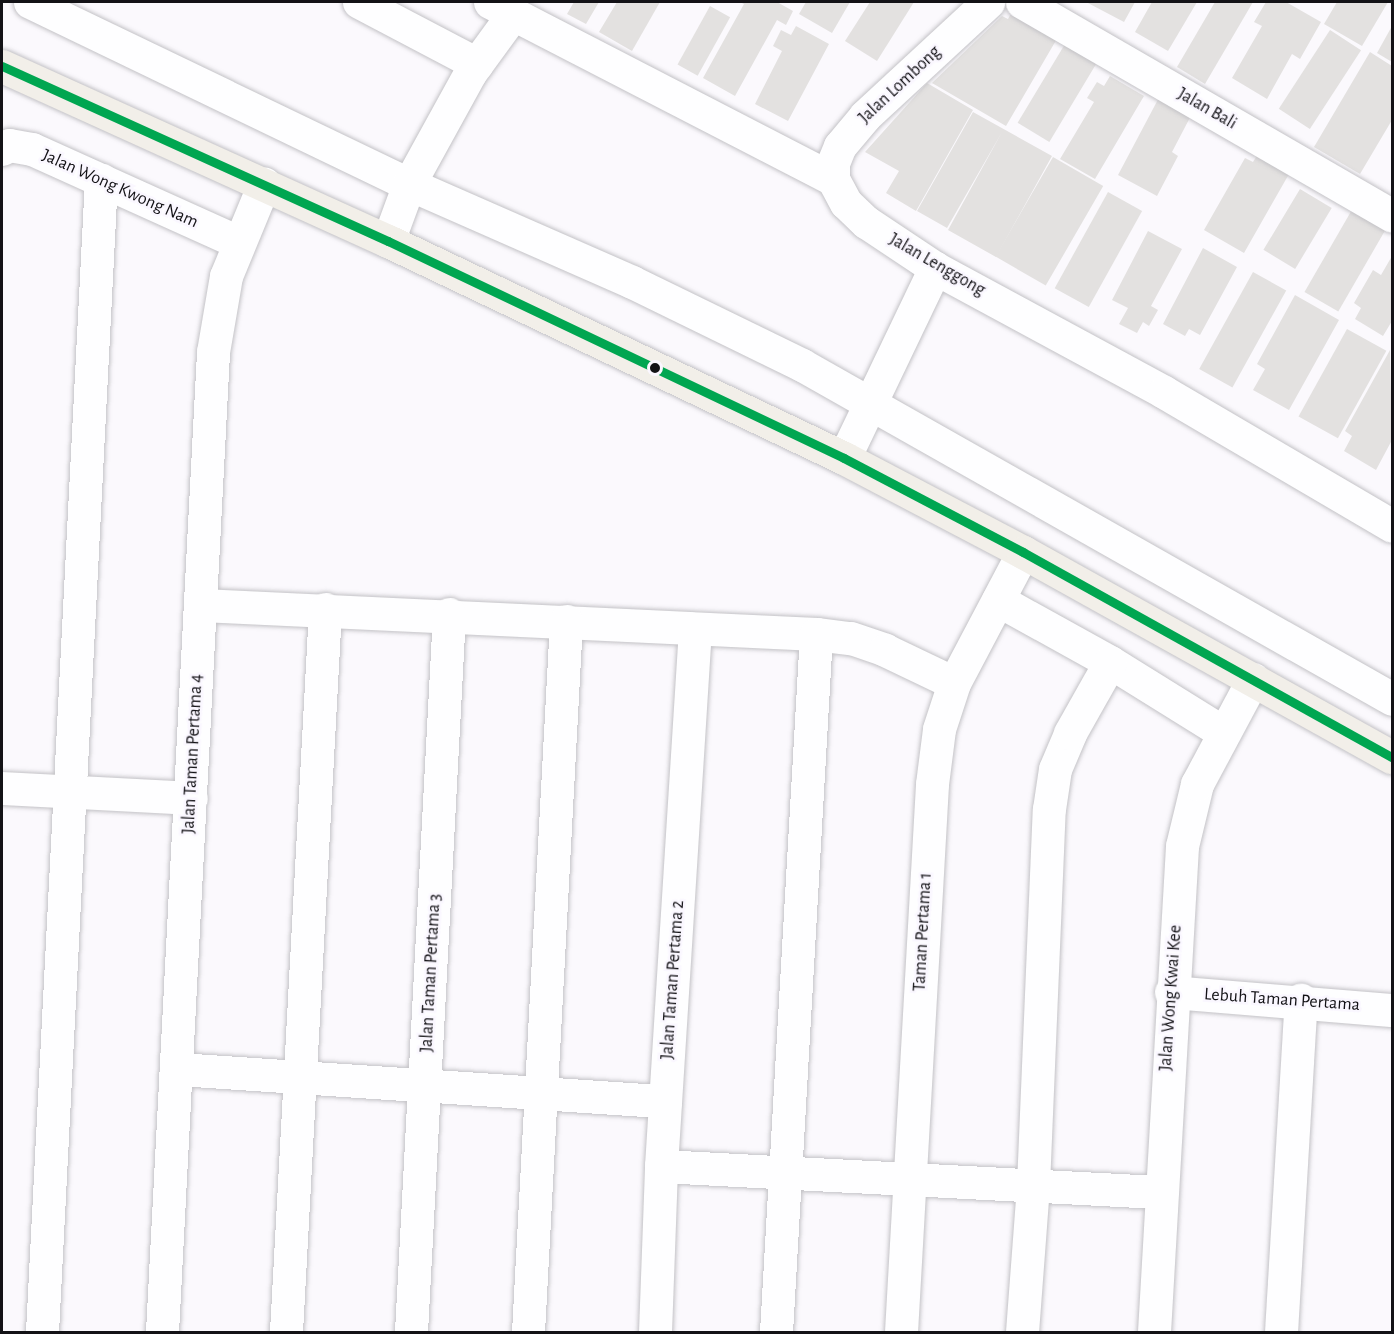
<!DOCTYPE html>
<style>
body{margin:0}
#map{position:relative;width:1394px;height:1334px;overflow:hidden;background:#fbf9fd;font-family:"Alegreya Sans",sans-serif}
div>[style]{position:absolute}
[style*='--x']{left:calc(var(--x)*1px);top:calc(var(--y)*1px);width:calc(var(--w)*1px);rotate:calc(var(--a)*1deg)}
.building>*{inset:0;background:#e3e1e0;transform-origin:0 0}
.roads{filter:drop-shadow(0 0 2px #c3c2c6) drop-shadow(0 0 2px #c3c2c6)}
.minor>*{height:33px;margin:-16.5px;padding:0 16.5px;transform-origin:16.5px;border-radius:16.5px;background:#fefeff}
.major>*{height:33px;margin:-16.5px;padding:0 16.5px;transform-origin:16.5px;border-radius:16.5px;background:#f2efe9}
.bus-1>*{height:9px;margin:-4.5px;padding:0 4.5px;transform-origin:4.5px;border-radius:4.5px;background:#00a651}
.dots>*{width:16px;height:16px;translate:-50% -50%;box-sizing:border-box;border:3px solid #faf7ff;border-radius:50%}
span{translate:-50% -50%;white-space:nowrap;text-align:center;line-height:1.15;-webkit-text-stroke:5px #faf7ff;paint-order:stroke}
.street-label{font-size:18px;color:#131216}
.frame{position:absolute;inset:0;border:3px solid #131216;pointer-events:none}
</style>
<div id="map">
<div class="building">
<i style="clip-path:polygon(574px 2px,599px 2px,586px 24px,567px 14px)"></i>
<i style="clip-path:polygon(617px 2px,660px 2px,632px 51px,599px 32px)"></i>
<i style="clip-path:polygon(740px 2px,777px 2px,793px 11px,786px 25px,777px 20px,735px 96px,703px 78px,744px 4px)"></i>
<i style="clip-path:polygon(806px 2px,850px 2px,832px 33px,799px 14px)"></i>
<i style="clip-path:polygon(870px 2px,914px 2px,877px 61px,845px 41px)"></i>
<i style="clip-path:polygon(1086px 2px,1135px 2px,1124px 22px)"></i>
<i style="clip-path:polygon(1152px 2px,1197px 2px,1168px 51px,1135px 32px)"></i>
<i style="clip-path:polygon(1215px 2px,1253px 2px,1205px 84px,1177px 67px)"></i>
<i style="clip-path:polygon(1266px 2px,1286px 2px,1321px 22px,1300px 59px,1292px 54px,1267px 99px,1232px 78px,1262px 26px,1254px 22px)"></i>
<i style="clip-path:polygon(1337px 2px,1388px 2px,1362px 46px,1324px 24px)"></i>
<i style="left:710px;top:6px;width:23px;height:67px;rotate:29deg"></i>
<i style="clip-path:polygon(1013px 10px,1058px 37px,1006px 126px,932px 83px,1002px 16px,1008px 19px)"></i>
<i style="clip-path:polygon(796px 26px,829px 44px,788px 121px,755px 104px,782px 51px,773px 46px,781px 30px,791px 35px)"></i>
<i style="clip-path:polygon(1392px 26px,1392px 62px,1377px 53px)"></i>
<i style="left:1330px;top:30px;width:37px;height:94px;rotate:33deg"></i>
<i style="left:1065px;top:44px;width:37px;height:92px;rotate:31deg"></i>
<i style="clip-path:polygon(1370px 52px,1392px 66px,1392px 120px,1360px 174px,1314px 147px)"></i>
<i style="clip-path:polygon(1110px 76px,1144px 96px,1095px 179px,1060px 159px,1094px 102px,1087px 98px,1097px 82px,1104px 86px)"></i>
<i style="clip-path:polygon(927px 83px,973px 110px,916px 211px,886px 193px,899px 171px,865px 152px)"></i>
<i style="clip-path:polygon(1163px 90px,1195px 108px,1172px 152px,1178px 156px,1157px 196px,1118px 175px)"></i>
<i style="clip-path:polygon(973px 112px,1052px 156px,996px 257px,948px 230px,1002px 132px,947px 228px,917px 211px)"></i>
<i style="clip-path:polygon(1261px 149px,1293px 167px,1244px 253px,1204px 230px,1245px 158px,1253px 162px)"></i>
<i style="left:1053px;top:157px;width:58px;height:115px;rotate:30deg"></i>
<i style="left:1300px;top:189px;width:37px;height:71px;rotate:31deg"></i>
<i style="left:1108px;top:192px;width:39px;height:110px;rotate:29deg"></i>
<i style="left:1353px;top:208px;width:39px;height:97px;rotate:30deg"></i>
<i style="clip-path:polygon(1148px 231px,1182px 249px,1151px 306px,1158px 310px,1149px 326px,1143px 322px,1137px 333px,1119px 324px,1128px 308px,1112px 300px)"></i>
<i style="clip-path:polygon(1203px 248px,1237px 267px,1200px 335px,1189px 329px,1185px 336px,1163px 324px)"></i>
<i style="clip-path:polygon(1392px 256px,1392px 321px,1383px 336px,1355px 319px,1361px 308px,1354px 303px,1373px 270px,1381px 275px)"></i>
<i style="left:1253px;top:272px;width:38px;height:111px;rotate:29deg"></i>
<i style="clip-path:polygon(1295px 295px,1339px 320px,1289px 410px,1253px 390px,1265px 369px,1257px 364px)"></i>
<i style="left:1347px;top:329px;width:45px;height:100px;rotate:29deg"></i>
<i style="clip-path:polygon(1390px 350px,1392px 440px,1376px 470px,1344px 451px,1352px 436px,1345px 431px)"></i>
</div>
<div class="roads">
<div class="minor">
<i style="--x:30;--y:2;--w:420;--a:25.7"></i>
<i style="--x:409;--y:184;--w:244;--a:23.7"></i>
<i style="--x:632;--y:282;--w:189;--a:26"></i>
<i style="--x:802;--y:365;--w:678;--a:29.51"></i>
<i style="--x:359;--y:2;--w:133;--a:27.7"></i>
<i style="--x:490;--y:2;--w:386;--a:27.3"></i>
<i style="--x:833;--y:179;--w:27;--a:62"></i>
<i style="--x:846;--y:203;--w:28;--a:44"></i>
<i style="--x:866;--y:222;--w:83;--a:33.7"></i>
<i style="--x:935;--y:268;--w:260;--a:28.4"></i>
<i style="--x:1164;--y:392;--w:264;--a:30.4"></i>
<i style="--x:1022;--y:2;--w:427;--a:30"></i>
<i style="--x:2;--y:149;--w:8;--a:-30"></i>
<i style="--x:9;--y:145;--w:23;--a:10"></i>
<i style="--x:32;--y:149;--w:226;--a:24.3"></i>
<i style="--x:833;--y:179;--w:16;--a:-90"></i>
<i style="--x:833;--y:163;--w:18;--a:-68"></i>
<i style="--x:840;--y:146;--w:39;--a:-50"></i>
<i style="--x:865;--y:116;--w:168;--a:-42.8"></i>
<i style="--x:388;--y:241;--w:61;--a:-69.8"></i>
<i style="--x:409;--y:184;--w:127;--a:-61.2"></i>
<i style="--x:470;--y:73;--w:73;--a:-53.9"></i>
<i style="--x:844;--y:458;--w:211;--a:-64.4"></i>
<i style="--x:998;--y:600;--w:128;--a:29"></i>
<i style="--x:1110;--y:662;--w:134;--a:31.9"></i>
<i style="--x:201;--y:605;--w:616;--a:2.7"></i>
<i style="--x:816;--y:634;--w:35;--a:7"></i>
<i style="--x:851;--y:638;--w:36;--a:19"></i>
<i style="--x:885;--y:650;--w:76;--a:25.6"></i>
<i style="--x:2;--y:788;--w:189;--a:3"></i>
<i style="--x:1171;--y:992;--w:222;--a:4.7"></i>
<i style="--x:178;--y:1069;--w:488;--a:3.8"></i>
<i style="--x:661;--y:1166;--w:499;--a:3"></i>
<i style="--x:42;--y:1332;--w:1154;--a:-87.07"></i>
<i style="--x:162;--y:1332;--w:981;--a:-87.02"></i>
<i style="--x:213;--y:352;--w:77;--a:-80.3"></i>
<i style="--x:226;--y:276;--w:100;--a:-67.6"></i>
<i style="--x:286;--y:1332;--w:724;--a:-86.91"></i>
<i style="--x:411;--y:1332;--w:719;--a:-86.97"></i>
<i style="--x:528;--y:1332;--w:712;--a:-86.94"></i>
<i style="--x:655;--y:1332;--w:166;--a:-87.9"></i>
<i style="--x:661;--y:1166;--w:538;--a:-86.38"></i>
<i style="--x:776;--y:1332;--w:699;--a:-86.72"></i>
<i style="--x:901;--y:1332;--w:549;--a:-86.76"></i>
<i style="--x:932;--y:784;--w:55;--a:-82.7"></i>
<i style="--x:939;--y:729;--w:48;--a:-71.9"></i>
<i style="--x:954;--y:683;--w:148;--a:-62.2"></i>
<i style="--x:1022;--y:1332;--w:147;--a:-85.7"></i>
<i style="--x:1033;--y:1185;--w:376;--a:-87.6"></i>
<i style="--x:1049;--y:809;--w:40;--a:-81.5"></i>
<i style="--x:1055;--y:769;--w:39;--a:-67"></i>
<i style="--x:1070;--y:733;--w:81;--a:-60.6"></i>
<i style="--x:1154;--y:1332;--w:487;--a:-86.7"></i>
<i style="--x:1182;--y:846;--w:64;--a:-76.4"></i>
<i style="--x:1197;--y:784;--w:119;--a:-61.9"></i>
<i style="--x:1281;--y:1332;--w:333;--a:-86.6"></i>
</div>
<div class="major">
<i style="--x:2;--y:66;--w:424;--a:24.4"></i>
<i style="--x:388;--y:241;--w:505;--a:25.45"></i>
<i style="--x:844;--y:458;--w:202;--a:27.7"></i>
<i style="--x:1023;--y:552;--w:422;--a:29.1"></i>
</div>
</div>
<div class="bus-1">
<i style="--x:2;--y:66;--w:424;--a:24.4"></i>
<i style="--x:388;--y:241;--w:505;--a:25.45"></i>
<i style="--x:844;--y:458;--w:202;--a:27.7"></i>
<i style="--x:1023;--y:552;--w:422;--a:29.1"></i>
</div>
<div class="dots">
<i style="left:655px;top:368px;background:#131216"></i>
</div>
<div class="street-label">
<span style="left:900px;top:85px;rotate:-43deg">Jalan Lombong</span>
<span style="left:1207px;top:109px;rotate:30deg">Jalan Bali</span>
<span style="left:120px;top:189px;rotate:24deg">Jalan Wong Kwong Nam</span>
<span style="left:937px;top:265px;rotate:30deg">Jalan Lenggong</span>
<span style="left:193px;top:754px;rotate:-87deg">Jalan Taman Pertama 4</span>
<span style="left:923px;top:932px;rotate:-87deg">Taman Pertama 1</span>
<span style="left:431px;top:973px;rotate:-87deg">Jalan Taman Pertama 3</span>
<span style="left:673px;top:980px;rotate:-86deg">Jalan Taman Pertama 2</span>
<span style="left:1171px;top:998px;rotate:-86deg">Jalan Wong Kwai Kee</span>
<span style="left:1282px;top:1000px;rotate:4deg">Lebuh Taman Pertama</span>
</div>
<div class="frame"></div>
</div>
